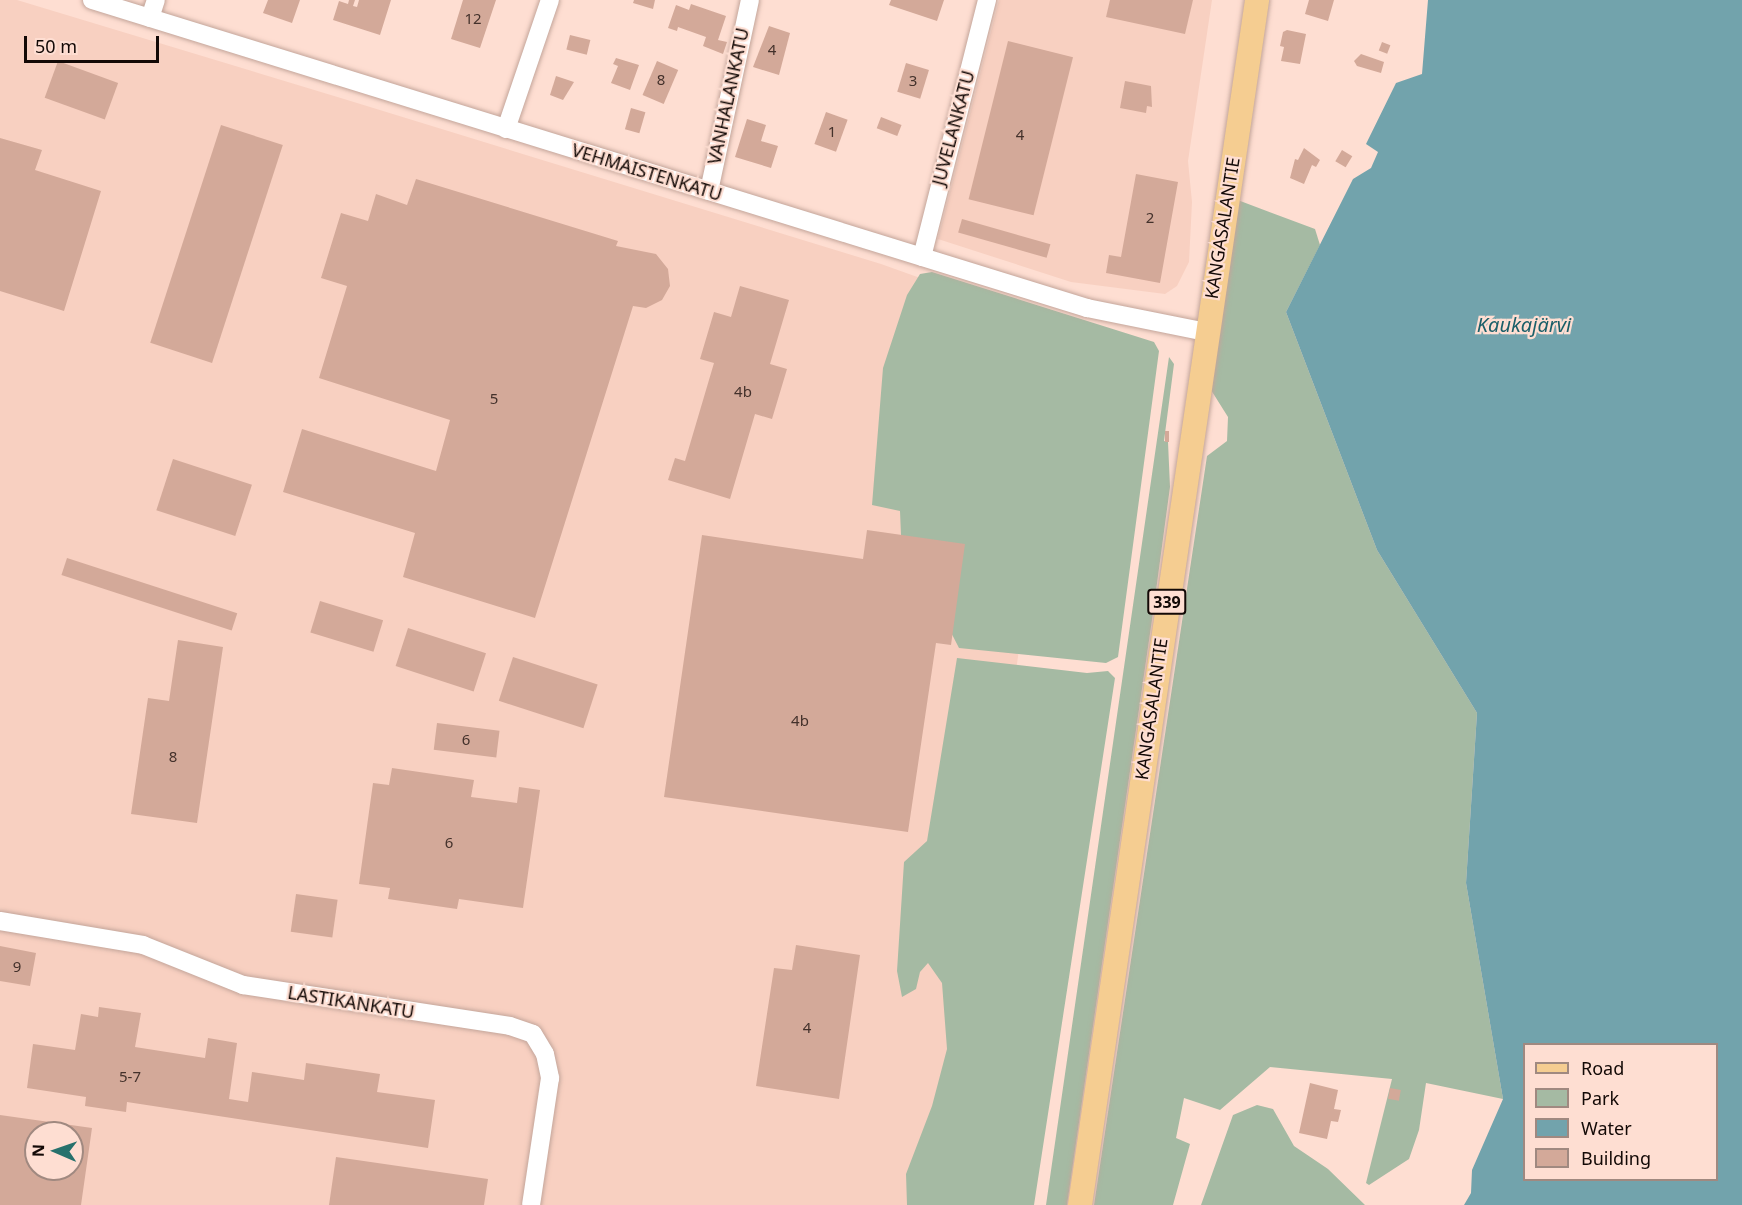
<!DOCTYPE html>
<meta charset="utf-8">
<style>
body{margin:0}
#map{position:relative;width:1742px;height:1205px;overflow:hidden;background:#feded2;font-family:"Noto Sans",sans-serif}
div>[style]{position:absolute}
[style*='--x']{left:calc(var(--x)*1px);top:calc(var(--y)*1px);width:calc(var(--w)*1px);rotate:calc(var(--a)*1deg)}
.built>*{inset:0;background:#f8d0c1}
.green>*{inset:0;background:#a5baa3}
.water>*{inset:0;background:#72a3ac}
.building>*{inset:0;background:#d3a999;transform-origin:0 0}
.roads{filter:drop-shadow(0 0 2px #c3a59a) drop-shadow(0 0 2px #c3a59a)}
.minor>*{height:18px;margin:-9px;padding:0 9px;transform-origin:9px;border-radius:9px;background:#fff}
.major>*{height:24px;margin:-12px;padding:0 12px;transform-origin:12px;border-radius:12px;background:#f5cd91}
span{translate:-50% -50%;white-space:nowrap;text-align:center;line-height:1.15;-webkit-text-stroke:4.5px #feded2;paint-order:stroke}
.number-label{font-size:15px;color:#43312b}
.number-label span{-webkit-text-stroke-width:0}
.shield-label span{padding:2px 4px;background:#feded2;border:2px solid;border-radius:4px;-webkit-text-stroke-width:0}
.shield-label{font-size:16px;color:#130906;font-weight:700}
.street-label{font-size:18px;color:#130906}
.water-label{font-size:20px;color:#1b5f69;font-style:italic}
.legend{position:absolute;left:1523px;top:1043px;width:195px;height:138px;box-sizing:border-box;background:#feded2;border:2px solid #a08980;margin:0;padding:8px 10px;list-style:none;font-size:18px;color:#130906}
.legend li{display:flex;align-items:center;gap:12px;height:30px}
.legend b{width:30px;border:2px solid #a08980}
.north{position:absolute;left:24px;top:1121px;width:60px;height:60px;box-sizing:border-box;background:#feded2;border:2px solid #a08980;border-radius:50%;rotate:272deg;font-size:16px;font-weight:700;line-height:24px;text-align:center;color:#130906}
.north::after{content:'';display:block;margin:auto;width:21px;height:27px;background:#27716c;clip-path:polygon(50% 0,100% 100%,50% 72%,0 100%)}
.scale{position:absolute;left:24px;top:36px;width:135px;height:27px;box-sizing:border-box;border:3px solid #130906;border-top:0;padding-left:8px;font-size:18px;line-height:21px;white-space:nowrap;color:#130906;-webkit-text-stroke:4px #feded2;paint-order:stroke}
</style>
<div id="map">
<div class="built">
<i style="clip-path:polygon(evenodd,0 0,17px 0,344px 99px,881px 264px,993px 304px,1054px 410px,938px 1205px,0 1205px,0 0,36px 1133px,72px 1133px,72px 1169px,36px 1169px,36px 1133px)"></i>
<i style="clip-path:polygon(999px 0,1212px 0,1188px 161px,1192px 202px,1189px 262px,1177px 286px,1165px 294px,1071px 282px,938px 239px)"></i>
</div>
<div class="green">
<i style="clip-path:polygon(1235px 199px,1315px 229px,1320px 245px,1286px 312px,1377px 550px,1477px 713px,1466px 883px,1503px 1099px,1426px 1083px,1419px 1130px,1409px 1159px,1369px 1185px,1366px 1183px,1392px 1079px,1270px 1067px,1220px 1110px,1184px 1098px,1176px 1138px,1190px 1144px,1173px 1205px,1094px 1205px,1207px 456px,1227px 441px,1228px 417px,1211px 390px)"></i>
<i style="clip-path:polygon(932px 272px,1154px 342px,1159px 351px,1118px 657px,1106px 663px,959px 648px,901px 535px,900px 511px,872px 505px,883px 368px,907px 295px,920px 274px)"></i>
<i style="clip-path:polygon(1169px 357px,1174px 364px,1164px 441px,1168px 442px,1170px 487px,1153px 613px,1067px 1205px,1046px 1205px)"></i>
<i style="clip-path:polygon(957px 658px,1087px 673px,1108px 671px,1115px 678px,1034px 1205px,907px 1205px,906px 1174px,932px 1106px,947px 1049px,942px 983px,928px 963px,920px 972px,916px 989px,902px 997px,897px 971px,904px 862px,927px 841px)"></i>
<i style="clip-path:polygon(1257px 1105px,1273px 1109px,1294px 1146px,1328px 1169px,1365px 1205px,1201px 1205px,1233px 1115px)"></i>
</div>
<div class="water">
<i style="clip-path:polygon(evenodd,1428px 0,1742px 0,1742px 1205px,1464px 1205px,1471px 1193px,1472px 1170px,1503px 1099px,1466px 883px,1477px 713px,1377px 550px,1286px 312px,1353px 179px,1371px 168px,1378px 152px,1366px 144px,1396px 83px,1422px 74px,1428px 0,1524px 1044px,1716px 1044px,1716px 1180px,1524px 1180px,1524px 1044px)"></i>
</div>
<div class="building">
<i style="clip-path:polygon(268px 0,300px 0,292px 23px,263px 13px)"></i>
<i style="clip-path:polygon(349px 0,355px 0,353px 6px,357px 7px,359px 0,391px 0,380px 35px,333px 20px,339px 1px,348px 4px)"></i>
<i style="clip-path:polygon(463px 0,496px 0,480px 48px,451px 39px)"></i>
<i style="clip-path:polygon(634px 0,655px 0,653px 9px,633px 3px)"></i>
<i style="clip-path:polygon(891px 0,944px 0,937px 21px,889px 5px)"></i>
<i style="clip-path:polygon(1110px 0,1193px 0,1185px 34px,1106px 17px)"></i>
<i style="clip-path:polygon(1309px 0,1334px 0,1328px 21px,1305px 14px)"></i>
<i style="clip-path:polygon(691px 4px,726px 16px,718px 40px,727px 42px,723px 54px,703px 46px,706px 37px,678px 27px,677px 31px,668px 28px,676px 5px,689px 10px)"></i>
<i style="clip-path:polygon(769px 26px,790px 33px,779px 75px,753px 67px)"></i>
<i style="clip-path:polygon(1287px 30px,1306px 34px,1300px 64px,1281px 61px,1284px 47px,1280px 46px,1283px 32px)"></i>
<i style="left:570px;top:35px;width:21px;height:15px;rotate:14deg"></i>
<i style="left:1008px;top:41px;width:67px;height:163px;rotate:14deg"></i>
<i style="left:1382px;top:42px;width:9px;height:9px;rotate:21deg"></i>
<i style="clip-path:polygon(1361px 54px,1384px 62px,1381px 73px,1357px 66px,1354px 61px)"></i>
<i style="clip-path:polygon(616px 58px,639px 65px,630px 90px,611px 83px,618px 66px,613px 64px)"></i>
<i style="left:58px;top:61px;width:64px;height:39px;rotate:20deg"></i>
<i style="left:657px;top:61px;width:23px;height:37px;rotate:23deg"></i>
<i style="left:906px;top:63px;width:24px;height:30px;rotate:17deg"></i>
<i style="clip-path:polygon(556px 76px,574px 82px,563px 100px,550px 95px)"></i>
<i style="clip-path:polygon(1125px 81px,1151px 86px,1152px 107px,1147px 106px,1146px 113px,1120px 108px)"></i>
<i style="left:631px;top:108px;width:15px;height:22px;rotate:16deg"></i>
<i style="left:826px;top:112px;width:23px;height:34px;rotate:20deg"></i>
<i style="left:881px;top:117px;width:22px;height:12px;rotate:21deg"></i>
<i style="clip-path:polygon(747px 119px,766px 125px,761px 141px,778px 146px,771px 168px,735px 157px)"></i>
<i style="left:221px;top:125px;width:65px;height:229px;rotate:18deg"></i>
<i style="clip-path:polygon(0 138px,42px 150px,35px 170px,101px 191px,64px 311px,0 291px)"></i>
<i style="clip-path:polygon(1304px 148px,1320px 160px,1316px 167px,1312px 165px,1304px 184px,1290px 178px,1295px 159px,1298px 160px)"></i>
<i style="left:1342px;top:150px;width:12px;height:13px;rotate:31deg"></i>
<i style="clip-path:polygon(1136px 174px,1178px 182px,1160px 283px,1106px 273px,1109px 255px,1121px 257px)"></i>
<i style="clip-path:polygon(416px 179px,618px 241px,616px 246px,656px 254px,668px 269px,670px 286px,662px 300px,646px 308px,633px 306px,535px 618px,403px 577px,415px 533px,283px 492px,302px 429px,436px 471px,450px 420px,319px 378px,347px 286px,321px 278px,341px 213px,368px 221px,376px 194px,407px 205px)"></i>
<i style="left:962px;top:219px;width:92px;height:14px;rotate:16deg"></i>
<i style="clip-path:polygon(740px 286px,789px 300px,770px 364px,787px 369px,772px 419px,755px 414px,730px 499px,668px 480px,675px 458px,685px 461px,714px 363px,700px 359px,714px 312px,731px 317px)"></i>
<i style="left:1165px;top:431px;width:4px;height:11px"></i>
<i style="left:173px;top:459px;width:83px;height:54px;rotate:18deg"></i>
<i style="clip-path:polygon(867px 530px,965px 544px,951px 645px,936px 643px,908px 832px,664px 797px,702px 535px,863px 559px)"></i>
<i style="left:67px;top:558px;width:179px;height:18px;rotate:18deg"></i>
<i style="left:320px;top:601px;width:66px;height:33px;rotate:17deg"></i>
<i style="left:408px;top:628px;width:82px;height:40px;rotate:18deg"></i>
<i style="clip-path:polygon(178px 640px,223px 647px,197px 823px,131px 814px,148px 698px,169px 701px)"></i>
<i style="left:513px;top:657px;width:89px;height:46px;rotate:18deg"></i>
<i style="left:437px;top:723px;width:63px;height:27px;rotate:7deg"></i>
<i style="clip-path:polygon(392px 768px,474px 780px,471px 797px,517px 803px,519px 787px,540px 790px,523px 908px,459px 899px,457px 909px,388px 899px,390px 888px,359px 884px,373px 783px,389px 785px)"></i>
<i style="left:296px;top:894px;width:42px;height:38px;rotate:8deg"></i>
<i style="clip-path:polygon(796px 945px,860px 955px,839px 1099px,756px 1086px,774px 968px,792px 970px)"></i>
<i style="clip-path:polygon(0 946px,36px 953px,30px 986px,0 981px)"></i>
<i style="clip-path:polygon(99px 1007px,141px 1013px,135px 1047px,205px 1058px,208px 1038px,237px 1043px,229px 1099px,248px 1102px,252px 1072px,304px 1080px,306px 1063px,380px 1074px,377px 1092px,435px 1100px,428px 1148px,127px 1102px,126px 1112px,85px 1106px,86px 1097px,27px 1088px,33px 1044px,75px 1050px,81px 1014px,98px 1017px)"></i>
<i style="clip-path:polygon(1310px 1083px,1338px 1090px,1334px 1109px,1341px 1110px,1338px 1122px,1331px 1121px,1327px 1139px,1299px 1133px)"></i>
<i style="left:1390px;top:1088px;width:11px;height:11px;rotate:10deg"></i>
<i style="clip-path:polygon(evenodd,0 1115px,92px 1128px,81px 1205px,0 1205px,0 1115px,36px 1133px,72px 1133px,72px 1169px,36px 1169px,36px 1133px)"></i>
<i style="clip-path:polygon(336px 1157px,488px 1179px,484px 1205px,329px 1205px)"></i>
</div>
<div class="roads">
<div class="minor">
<i style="--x:92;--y:0;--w:1042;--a:17.2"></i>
<i style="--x:1087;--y:308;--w:121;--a:11.4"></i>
<i style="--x:150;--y:18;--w:19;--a:-72"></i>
<i style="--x:506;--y:129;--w:136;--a:-71.2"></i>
<i style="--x:709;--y:191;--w:195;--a:-77.9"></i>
<i style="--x:922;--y:257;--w:265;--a:-75.8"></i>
<i style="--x:0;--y:921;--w:145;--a:9.5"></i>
<i style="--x:143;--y:945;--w:108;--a:21.8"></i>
<i style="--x:243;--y:985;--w:270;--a:8.7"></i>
<i style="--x:510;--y:1026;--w:24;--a:19"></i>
<i style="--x:533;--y:1034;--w:23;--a:59"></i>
<i style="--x:545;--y:1054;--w:25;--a:78"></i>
<i style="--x:550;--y:1078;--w:128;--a:98.5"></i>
</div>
<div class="major">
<i style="--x:1080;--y:1205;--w:1218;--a:-81.64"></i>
</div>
</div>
<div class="number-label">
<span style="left:473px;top:19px">12</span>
<span style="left:772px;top:50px">4</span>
<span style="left:661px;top:80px">8</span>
<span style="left:913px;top:81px">3</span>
<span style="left:832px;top:132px">1</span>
<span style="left:1020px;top:135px">4</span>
<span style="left:1150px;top:218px">2</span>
<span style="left:743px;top:392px">4b</span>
<span style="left:494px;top:399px">5</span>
<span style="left:800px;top:721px">4b</span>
<span style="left:466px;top:740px">6</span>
<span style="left:173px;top:757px">8</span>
<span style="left:449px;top:843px">6</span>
<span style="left:17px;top:967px">9</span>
<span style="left:807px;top:1028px">4</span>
<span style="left:130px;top:1077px">5-7</span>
</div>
<div class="shield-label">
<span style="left:1167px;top:602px">339</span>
</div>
<div class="street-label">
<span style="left:728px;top:96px;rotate:-78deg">VANHALANKATU</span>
<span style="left:953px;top:128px;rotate:-75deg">JUVELANKATU</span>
<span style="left:647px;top:172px;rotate:17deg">VEHMAISTENKATU</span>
<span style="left:1222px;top:228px;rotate:-81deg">KANGASALANTIE</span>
<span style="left:1151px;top:709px;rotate:-82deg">KANGASALANTIE</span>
<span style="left:351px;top:1002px;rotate:9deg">LASTIKANKATU</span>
</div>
<div class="water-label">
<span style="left:1524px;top:324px">Kaukajärvi</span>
</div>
<ul class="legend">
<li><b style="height:8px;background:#f5cd91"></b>Road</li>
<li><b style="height:16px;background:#a5baa3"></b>Park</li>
<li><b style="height:16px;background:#72a3ac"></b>Water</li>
<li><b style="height:16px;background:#d3a999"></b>Building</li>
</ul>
<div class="north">N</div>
<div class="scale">50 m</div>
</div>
